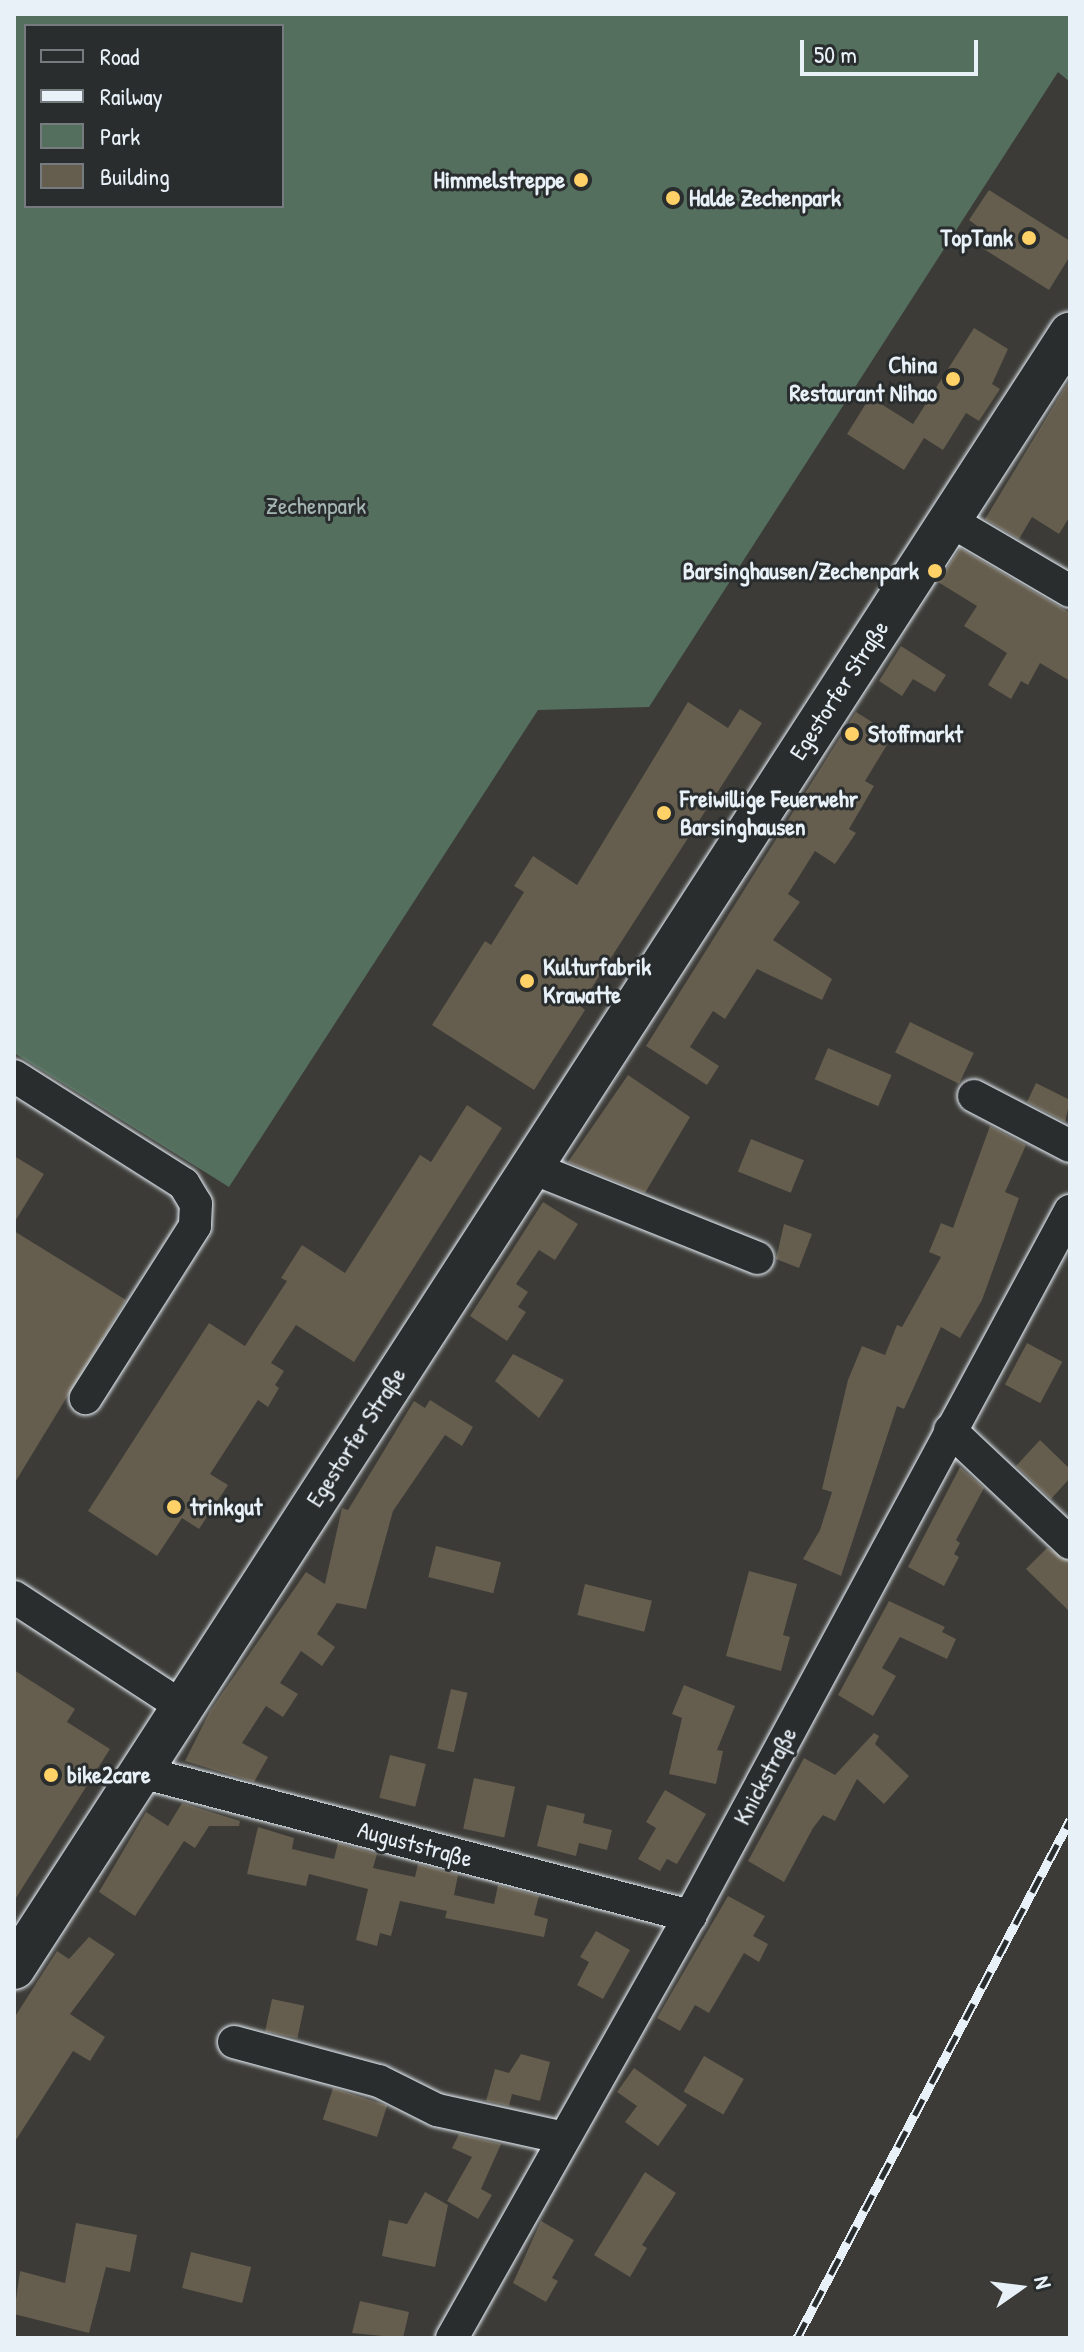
<!DOCTYPE html>
<meta charset="utf-8">
<style>
body{margin:0}
#map{position:relative;width:1084px;height:2352px;overflow:hidden;background:#3c3b37;font-family:"Patrick Hand",sans-serif}
div>[style]{position:absolute}
[style*='--x']{left:calc(var(--x)*1px);top:calc(var(--y)*1px);width:calc(var(--w)*1px);rotate:calc(var(--a)*1deg)}
.green>*{inset:0;background:#546f5e}
.building>*{inset:0;background:#655d4d;transform-origin:0 0}
.roads{filter:drop-shadow(0 0 2px #e8f1f8) drop-shadow(0 0 2px #e8f1f8)}
.minor>*{height:32px;margin:-16px;padding:0 16px;transform-origin:16px;border-radius:16px;background:#2a2d2e}
.major>*{height:42px;margin:-21px;padding:0 21px;transform-origin:21px;border-radius:21px;background:#2a2d2e}
.rail>*{height:9px;margin-top:-4.5px;transform-origin:0;background:repeating-linear-gradient(90deg,#2a2d2e 0 18px,#e8f1f8 0 36px);box-sizing:border-box;border-block:2px solid #e8f1f8}
.dots>*{width:22px;height:22px;translate:-50% -50%;box-sizing:border-box;border:4px solid #2a2d2e;border-radius:50%}
span{translate:-50% -50%;white-space:nowrap;text-align:center;line-height:1.15;-webkit-text-stroke:6px #2a2d2e;paint-order:stroke}
.poi-label{font-size:24px;color:#e8f1f8;font-weight:700}
.right{translate:-100% -50%;text-align:right}
.left{translate:0 -50%;text-align:left}
.park-label{font-size:24px;color:#a5b6b3}
.street-label{font-size:24px;color:#e8f1f8}
.frame{position:absolute;inset:0;border:16px solid #e8f1f8;pointer-events:none}
.legend{position:absolute;left:24px;top:24px;width:260px;height:184px;box-sizing:border-box;background:#2a2d2e;border:2px solid #767b7f;margin:0;padding:10px 14px;list-style:none;font-size:24px;color:#e8f1f8}
.legend li{display:flex;align-items:center;gap:16px;height:40px}
.legend b{width:40px;border:2px solid #767b7f}
.north{position:absolute;left:980px;top:2248px;width:80px;height:80px;-webkit-text-stroke:6px #2a2d2e;paint-order:stroke;rotate:76deg;font-size:22px;font-weight:700;line-height:32px;text-align:center;color:#e8f1f8}
.north::after{content:'';display:block;margin:auto;width:28px;height:36px;background:#e8f1f8;clip-path:polygon(50% 0,100% 100%,50% 72%,0 100%)}
.scale{position:absolute;left:800px;top:40px;width:178px;height:36px;box-sizing:border-box;border:4px solid #e8f1f8;border-top:0;padding-left:10px;font-size:24px;line-height:28px;white-space:nowrap;color:#e8f1f8;-webkit-text-stroke:6px #2a2d2e;paint-order:stroke}
</style>
<div id="map">
<div class="green">
<i style="clip-path:polygon(evenodd,14px 14px,1070px 14px,1070px 82px,1058px 72px,649px 707px,538px 710px,229px 1187px,14px 1053px,14px 14px,26px 26px,282px 26px,282px 206px,26px 206px,26px 26px)"></i>
</div>
<div class="building">
<i style="clip-path:polygon(989px 190px,1070px 241px,1070px 256px,1049px 290px,971px 241px,980px 228px,969px 220px)"></i>
<i style="clip-path:polygon(974px 328px,1008px 349px,992px 384px,1000px 389px,979px 421px,966px 413px,943px 450px,924px 438px,904px 470px,847px 434px,870px 397px,913px 424px)"></i>
<i style="clip-path:polygon(1070px 379px,1070px 516px,1059px 534px,1032px 517px,1019px 539px,985px 519px)"></i>
<i style="clip-path:polygon(960px 548px,1070px 613px,1070px 681px,1040px 663px,1028px 685px,1021px 681px,1011px 699px,988px 685px,1007px 653px,964px 626px,977px 606px,938px 582px)"></i>
<i style="clip-path:polygon(901px 646px,946px 675px,935px 692px,913px 679px,902px 696px,879px 681px)"></i>
<i style="clip-path:polygon(688px 702px,728px 728px,740px 709px,762px 723px,580px 1006px,585px 1010px,534px 1090px,432px 1025px,485px 941px,491px 945px,524px 892px,514px 886px,533px 856px,577px 885px)"></i>
<i style="clip-path:polygon(856px 712px,893px 735px,865px 781px,874px 786px,849px 829px,856px 833px,835px 864px,815px 851px,788px 894px,800px 902px,773px 940px,832px 979px,822px 1000px,757px 969px,725px 1019px,713px 1011px,690px 1047px,719px 1066px,707px 1085px,646px 1046px)"></i>
<i style="left:910px;top:1022px;width:71px;height:34px;rotate:26deg"></i>
<i style="left:828px;top:1048px;width:69px;height:34px;rotate:23deg"></i>
<i style="clip-path:polygon(628px 1075px,690px 1117px,645px 1193px,568px 1162px)"></i>
<i style="clip-path:polygon(1036px 1083px,1070px 1100px,1065px 1122px,1027px 1102px)"></i>
<i style="clip-path:polygon(467px 1105px,502px 1128px,354px 1362px,296px 1325px,271px 1363px,284px 1371px,275px 1385px,279px 1388px,268px 1407px,258px 1400px,210px 1474px,228px 1485px,199px 1529px,182px 1518px,157px 1556px,88px 1511px,209px 1323px,245px 1346px,287px 1281px,281px 1278px,302px 1245px,345px 1273px,420px 1155px,431px 1162px)"></i>
<i style="clip-path:polygon(990px 1126px,1026px 1145px,1005px 1192px,1019px 1198px,982px 1300px,960px 1338px,941px 1327px,904px 1409px,897px 1406px,841px 1576px,803px 1559px,820px 1530px,832px 1492px,822px 1489px,848px 1380px,862px 1346px,885px 1355px,897px 1325px,902px 1327px,941px 1257px,929px 1252px,941px 1223px,953px 1228px)"></i>
<i style="left:751px;top:1139px;width:57px;height:35px;rotate:22deg"></i>
<i style="clip-path:polygon(14px 1156px,44px 1174px,14px 1223px)"></i>
<i style="clip-path:polygon(543px 1202px,578px 1224px,555px 1260px,539px 1250px,516px 1284px,528px 1292px,518px 1307px,526px 1312px,507px 1341px,470px 1316px)"></i>
<i style="clip-path:polygon(784px 1224px,812px 1234px,799px 1268px,776px 1259px)"></i>
<i style="clip-path:polygon(14px 1231px,126px 1300px,14px 1484px)"></i>
<i style="left:1027px;top:1343px;width:40px;height:47px;rotate:28deg"></i>
<i style="clip-path:polygon(513px 1354px,564px 1380px,539px 1418px,495px 1381px)"></i>
<i style="clip-path:polygon(430px 1400px,473px 1427px,462px 1446px,445px 1435px,393px 1511px,366px 1609px,337px 1603px,317px 1634px,335px 1647px,322px 1666px,301px 1651px,280px 1683px,298px 1694px,283px 1717px,266px 1706px,242px 1743px,268px 1757px,254px 1782px,185px 1761px,210px 1711px,306px 1572px,325px 1584px,342px 1508px,348px 1510px,414px 1401px,425px 1408px)"></i>
<i style="clip-path:polygon(1040px 1440px,1070px 1469px,1070px 1478px,1051px 1499px,1016px 1466px)"></i>
<i style="clip-path:polygon(960px 1467px,984px 1488px,956px 1540px,960px 1543px,954px 1554px,959px 1557px,944px 1586px,908px 1567px)"></i>
<i style="left:436px;top:1546px;width:67px;height:32px;rotate:14deg"></i>
<i style="clip-path:polygon(1047px 1548px,1070px 1561px,1070px 1612px,1026px 1569px)"></i>
<i style="clip-path:polygon(749px 1571px,797px 1584px,783px 1635px,790px 1637px,781px 1671px,726px 1656px)"></i>
<i style="left:585px;top:1584px;width:69px;height:32px;rotate:14deg"></i>
<i style="clip-path:polygon(889px 1601px,945px 1627px,942px 1632px,956px 1639px,947px 1659px,900px 1637px,882px 1668px,896px 1676px,873px 1716px,838px 1695px)"></i>
<i style="clip-path:polygon(14px 1670px,75px 1709px,67px 1722px,110px 1749px,14px 1901px)"></i>
<i style="clip-path:polygon(684px 1685px,735px 1706px,717px 1750px,723px 1751px,716px 1784px,669px 1774px,682px 1718px,672px 1714px)"></i>
<i style="left:451px;top:1689px;width:17px;height:61px;rotate:13deg"></i>
<i style="clip-path:polygon(874px 1733px,879px 1736px,875px 1744px,909px 1776px,884px 1804px,857px 1779px,835px 1821px,823px 1815px,813px 1828px,784px 1882px,748px 1861px,804px 1758px,835px 1775px)"></i>
<i style="left:390px;top:1755px;width:37px;height:44px;rotate:14deg"></i>
<i style="left:474px;top:1778px;width:42px;height:52px;rotate:12deg"></i>
<i style="clip-path:polygon(665px 1790px,706px 1814px,677px 1864px,667px 1859px,660px 1871px,638px 1859px,656px 1828px,646px 1822px)"></i>
<i style="clip-path:polygon(182px 1803px,240px 1821px,239px 1826px,209px 1826px,195px 1848px,184px 1841px,135px 1916px,99px 1892px,146px 1812px,168px 1826px)"></i>
<i style="clip-path:polygon(547px 1805px,585px 1814px,583px 1823px,612px 1830px,607px 1850px,579px 1843px,576px 1856px,537px 1846px)"></i>
<i style="clip-path:polygon(258px 1827px,294px 1838px,292px 1849px,334px 1859px,338px 1843px,377px 1854px,373px 1868px,415px 1877px,418px 1864px,458px 1875px,454px 1895px,494px 1904px,498px 1885px,539px 1896px,534px 1915px,548px 1919px,544px 1937px,445px 1918px,447px 1911px,400px 1901px,391px 1936px,380px 1933px,377px 1946px,356px 1940px,368px 1889px,309px 1874px,306px 1886px,247px 1874px)"></i>
<i style="clip-path:polygon(728px 1896px,765px 1916px,753px 1936px,768px 1944px,759px 1962px,744px 1953px,709px 2013px,695px 2005px,680px 2031px,657px 2018px)"></i>
<i style="clip-path:polygon(596px 1931px,630px 1950px,603px 1999px,577px 1985px,589px 1962px,580px 1957px)"></i>
<i style="clip-path:polygon(89px 1937px,115px 1954px,70px 2014px,105px 2037px,90px 2061px,73px 2051px,14px 2143px,14px 2018px,57px 1951px,69px 1959px)"></i>
<i style="left:272px;top:1999px;width:33px;height:33px;rotate:12deg"></i>
<i style="clip-path:polygon(521px 2054px,550px 2062px,540px 2101px,512px 2094px,509px 2106px,486px 2101px,495px 2069px,509px 2073px)"></i>
<i style="left:704px;top:2056px;width:46px;height:41px;rotate:30deg"></i>
<i style="clip-path:polygon(634px 2068px,687px 2105px,658px 2146px,625px 2122px,637px 2106px,617px 2092px)"></i>
<i style="left:333px;top:2088px;width:57px;height:33px;rotate:18deg"></i>
<i style="clip-path:polygon(459px 2134px,501px 2144px,481px 2189px,492px 2195px,478px 2219px,447px 2201px,472px 2157px,452px 2148px)"></i>
<i style="clip-path:polygon(645px 2172px,676px 2193px,642px 2245px,647px 2248px,630px 2277px,594px 2255px)"></i>
<i style="clip-path:polygon(425px 2192px,448px 2205px,435px 2267px,382px 2256px,389px 2220px,407px 2224px)"></i>
<i style="clip-path:polygon(541px 2221px,574px 2240px,552px 2278px,558px 2281px,546px 2302px,513px 2283px)"></i>
<i style="clip-path:polygon(76px 2223px,137px 2235px,130px 2272px,106px 2267px,89px 2333px,14px 2314px,20px 2271px,65px 2283px)"></i>
<i style="left:191px;top:2252px;width:62px;height:37px;rotate:14deg"></i>
<i style="clip-path:polygon(360px 2301px,409px 2312px,403px 2338px,352px 2333px)"></i>
</div>
<div class="roads">
<div class="minor">
<i style="--x:949;--y:520;--w:140;--a:30.4"></i>
<i style="--x:14;--y:1076;--w:201;--a:32.4"></i>
<i style="--x:184;--y:1184;--w:23;--a:59"></i>
<i style="--x:196;--y:1204;--w:22;--a:93"></i>
<i style="--x:195;--y:1226;--w:204;--a:122.4"></i>
<i style="--x:974;--y:1096;--w:108;--a:27.5"></i>
<i style="--x:530;--y:1167;--w:245;--a:21.8"></i>
<i style="--x:950;--y:1430;--w:165;--a:43.3"></i>
<i style="--x:14;--y:1597;--w:202;--a:33.1"></i>
<i style="--x:141;--y:1772;--w:568;--a:14.7"></i>
<i style="--x:234;--y:2042;--w:150;--a:15.1"></i>
<i style="--x:379;--y:2081;--w:65;--a:26.6"></i>
<i style="--x:437;--y:2110;--w:130;--a:12.4"></i>
<i style="--x:452;--y:2338;--w:484;--a:-60.6"></i>
<i style="--x:690;--y:1916;--w:801;--a:-61.68"></i>
</div>
<div class="major">
<i style="--x:14;--y:1968;--w:1946;--a:-57.13"></i>
</div>
</div>
<div class="rail">
<i style="--x:797;--y:2338;--w:586;--a:-62.21"></i>
</div>
<div class="dots">
<i style="left:581px;top:180px;background:#ffd166"></i>
<i style="left:673px;top:198px;background:#ffd166"></i>
<i style="left:1029px;top:238px;background:#ffd166"></i>
<i style="left:953px;top:379px;background:#ffd166"></i>
<i style="left:935px;top:571px;background:#ffd166"></i>
<i style="left:852px;top:734px;background:#ffd166"></i>
<i style="left:664px;top:813px;background:#ffd166"></i>
<i style="left:527px;top:981px;background:#ffd166"></i>
<i style="left:174px;top:1507px;background:#ffd166"></i>
<i style="left:51px;top:1775px;background:#ffd166"></i>
</div>
<div class="poi-label">
<span class="right" style="left:565px;top:180px">Himmelstreppe</span>
<span class="left" style="left:689px;top:198px">Halde Zechenpark</span>
<span class="right" style="left:1013px;top:238px">TopTank</span>
<span class="right" style="left:937px;top:379px">China<br>Restaurant Nihao</span>
<span class="right" style="left:919px;top:571px">Barsinghausen/Zechenpark</span>
<span class="left" style="left:868px;top:734px">Stoffmarkt</span>
<span class="left" style="left:680px;top:813px">Freiwillige Feuerwehr<br>Barsinghausen</span>
<span class="left" style="left:543px;top:981px">Kulturfabrik<br>Krawatte</span>
<span class="left" style="left:190px;top:1507px">trinkgut</span>
<span class="left" style="left:67px;top:1775px">bike2care</span>
</div>
<div class="park-label">
<span style="left:316px;top:506px">Zechenpark</span>
</div>
<div class="street-label">
<span style="left:839px;top:690px;rotate:-57deg">Egestorfer Straße</span>
<span style="left:356px;top:1437px;rotate:-57deg">Egestorfer Straße</span>
<span style="left:765px;top:1776px;rotate:-62deg">Knickstraße</span>
<span style="left:415px;top:1844px;rotate:15deg">Auguststraße</span>
</div>
<div class="frame"></div>
<ul class="legend">
<li><b style="height:10px;background:#2a2d2e"></b>Road</li>
<li><b style="height:10px;background:#e8f1f8"></b>Railway</li>
<li><b style="height:22px;background:#546f5e"></b>Park</li>
<li><b style="height:22px;background:#655d4d"></b>Building</li>
</ul>
<div class="north">N</div>
<div class="scale">50 m</div>
</div>
